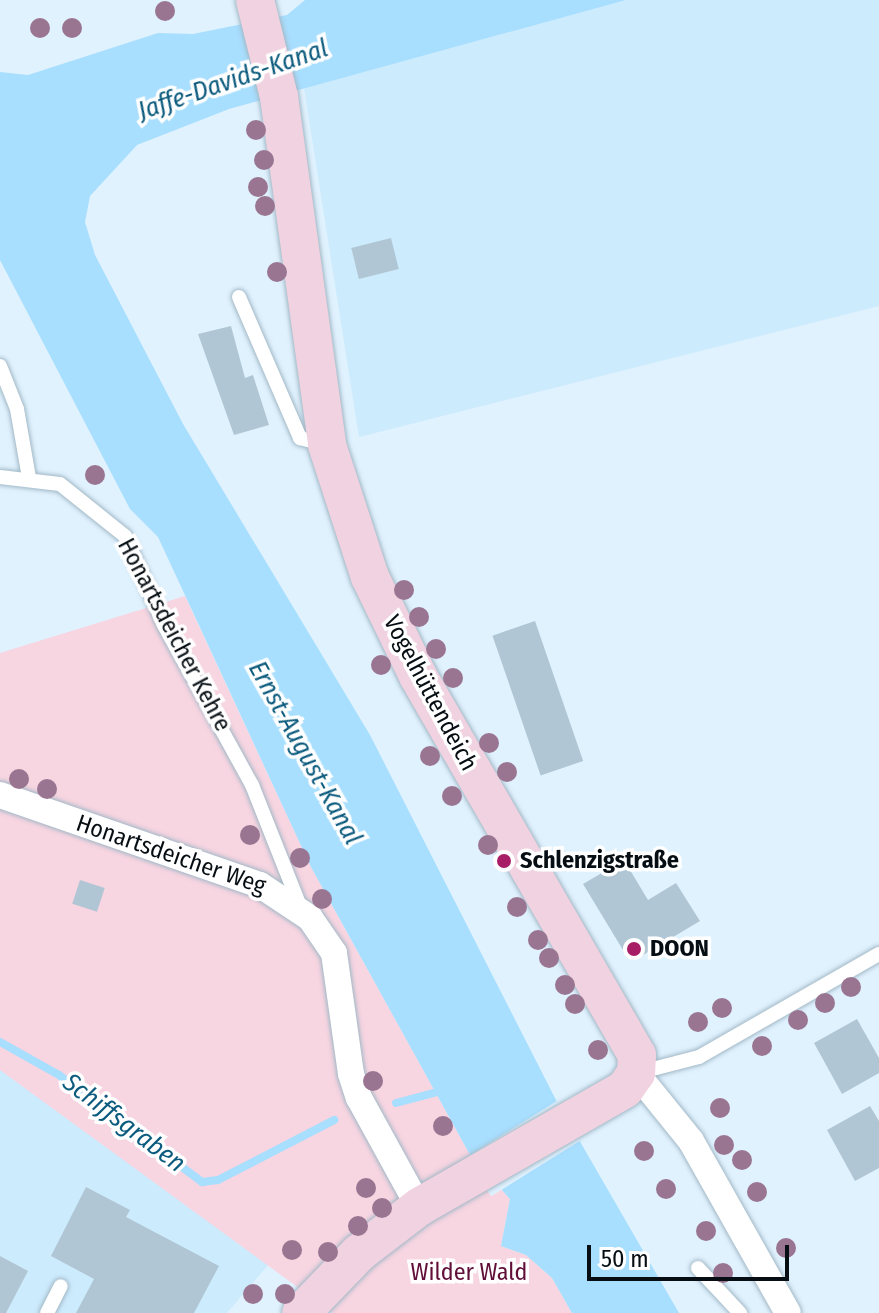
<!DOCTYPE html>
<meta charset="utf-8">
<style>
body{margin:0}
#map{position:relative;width:879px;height:1313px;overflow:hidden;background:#e0f2fe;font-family:"Fira Sans Condensed",sans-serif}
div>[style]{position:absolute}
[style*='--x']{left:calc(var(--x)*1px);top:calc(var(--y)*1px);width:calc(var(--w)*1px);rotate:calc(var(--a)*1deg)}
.built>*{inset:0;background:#ccebfd}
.green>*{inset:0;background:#f7d5e1}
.water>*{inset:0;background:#a8defe}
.pier>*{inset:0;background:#e0f2fe;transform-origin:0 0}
.stream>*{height:8px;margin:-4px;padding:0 4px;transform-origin:4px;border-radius:4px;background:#a8defe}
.building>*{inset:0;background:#b0c6d4;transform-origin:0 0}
.roads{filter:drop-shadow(0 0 2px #a2b8c6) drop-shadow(0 0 2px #a2b8c6)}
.lane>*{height:14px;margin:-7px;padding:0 7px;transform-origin:7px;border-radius:7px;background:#fff}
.street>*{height:26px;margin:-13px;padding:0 13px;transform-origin:13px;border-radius:13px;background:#fff}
.secondary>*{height:38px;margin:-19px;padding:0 19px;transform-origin:19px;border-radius:19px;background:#f1d2e0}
.trees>*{width:20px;height:20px;margin:-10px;border-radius:50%;background:#9a7592}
.dots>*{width:22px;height:22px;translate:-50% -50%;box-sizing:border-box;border:4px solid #fff;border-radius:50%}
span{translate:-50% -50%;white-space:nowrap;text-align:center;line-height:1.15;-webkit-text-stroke:7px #fff;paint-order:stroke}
.street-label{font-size:24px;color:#070e13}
.poi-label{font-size:24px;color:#070e13;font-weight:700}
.left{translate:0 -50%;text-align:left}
.park-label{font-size:24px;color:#610f39}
.water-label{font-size:26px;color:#0c5b7e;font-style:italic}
.scale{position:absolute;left:587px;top:1245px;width:202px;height:36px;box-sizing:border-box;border:4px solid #070e13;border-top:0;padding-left:10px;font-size:24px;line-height:28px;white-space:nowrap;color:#070e13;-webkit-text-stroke:6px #fff;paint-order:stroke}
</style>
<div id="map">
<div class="built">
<i style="clip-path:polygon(626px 0,879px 0,879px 306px,359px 437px,304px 88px)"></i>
<i style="clip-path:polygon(0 1070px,274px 1258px,227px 1313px,0 1313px)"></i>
</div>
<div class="green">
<i style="clip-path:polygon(185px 596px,311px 867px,469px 1153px,510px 1199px,501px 1246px,526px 1255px,552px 1278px,572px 1313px,333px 1313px,0 1070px,0 653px)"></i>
</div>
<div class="water">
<i style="clip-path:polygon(305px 0,626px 0,229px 109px,137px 145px,90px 196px,85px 222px,95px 255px,183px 424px,370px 735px,556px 1100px,679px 1313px,572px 1313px,552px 1278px,526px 1255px,501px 1246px,510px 1199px,469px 1153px,311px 867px,158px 537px,130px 509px,0 260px,0 72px,28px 75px,158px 33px,193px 34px,287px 15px)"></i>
</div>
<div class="pier">
<i style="left:560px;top:1099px;width:46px;height:110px;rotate:58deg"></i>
</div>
<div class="stream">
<i style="--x:0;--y:1042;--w:68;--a:29.2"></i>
<i style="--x:59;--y:1075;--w:179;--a:36.8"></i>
<i style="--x:202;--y:1182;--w:16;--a:-7"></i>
<i style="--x:218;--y:1180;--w:131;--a:-27.3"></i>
<i style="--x:396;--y:1103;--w:51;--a:-14.9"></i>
</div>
<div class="building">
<i style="left:391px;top:238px;width:32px;height:41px;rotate:76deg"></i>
<i style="clip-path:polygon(231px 326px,245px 378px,253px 375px,269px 425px,234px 435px,198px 334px)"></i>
<i style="left:535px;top:621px;width:148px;height:45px;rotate:71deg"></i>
<i style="clip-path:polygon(624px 860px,648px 900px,676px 883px,700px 921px,638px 958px,626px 955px,583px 884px)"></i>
<i style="left:80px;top:880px;width:26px;height:25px;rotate:18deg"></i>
<i style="clip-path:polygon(857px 1019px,879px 1058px,879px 1073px,842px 1094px,814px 1043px)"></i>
<i style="clip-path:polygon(870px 1106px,879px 1121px,879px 1168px,855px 1181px,827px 1130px)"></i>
<i style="clip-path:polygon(86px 1187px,130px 1210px,126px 1217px,219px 1266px,194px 1313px,76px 1313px,94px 1279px,51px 1256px)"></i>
<i style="clip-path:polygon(0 1256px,28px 1271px,6px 1313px,0 1313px)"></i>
</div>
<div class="roads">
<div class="lane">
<i style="--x:239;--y:297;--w:154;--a:66.6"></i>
<i style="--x:300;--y:438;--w:23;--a:15"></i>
<i style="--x:0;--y:366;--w:46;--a:68.4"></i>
<i style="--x:17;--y:409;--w:70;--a:80.1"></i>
<i style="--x:0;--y:477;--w:60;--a:6.7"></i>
<i style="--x:60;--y:484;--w:83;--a:38.7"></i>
<i style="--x:125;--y:536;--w:97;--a:66.3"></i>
<i style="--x:164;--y:625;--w:183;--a:61.2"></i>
<i style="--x:252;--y:785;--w:133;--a:68.4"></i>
<i style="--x:637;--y:1073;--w:64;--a:-14.5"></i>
<i style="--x:699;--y:1057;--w:207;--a:-29.8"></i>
<i style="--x:698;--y:1268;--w:62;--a:47"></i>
<i style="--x:47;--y:1313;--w:30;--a:-63"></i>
</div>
<div class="street">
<i style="--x:0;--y:795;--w:275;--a:19.1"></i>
<i style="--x:260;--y:885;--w:60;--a:33.4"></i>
<i style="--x:310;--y:918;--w:42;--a:55.6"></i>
<i style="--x:334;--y:953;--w:122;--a:82"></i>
<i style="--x:351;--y:1074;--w:25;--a:72"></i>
<i style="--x:359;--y:1098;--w:124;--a:61.2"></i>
<i style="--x:636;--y:1073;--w:87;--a:51"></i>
<i style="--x:691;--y:1141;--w:197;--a:60.6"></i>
</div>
<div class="secondary">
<i style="--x:255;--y:0;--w:100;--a:76.1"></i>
<i style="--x:279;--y:97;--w:351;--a:82.1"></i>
<i style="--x:327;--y:445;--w:139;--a:72"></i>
<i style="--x:370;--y:577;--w:110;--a:64.1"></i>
<i style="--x:418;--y:676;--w:438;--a:60"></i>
<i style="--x:637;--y:1055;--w:18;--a:93"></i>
<i style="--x:636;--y:1073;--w:19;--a:125"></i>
<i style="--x:625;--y:1089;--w:237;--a:150.2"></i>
<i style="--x:419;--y:1207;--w:76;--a:142.5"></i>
<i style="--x:359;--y:1253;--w:83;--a:134"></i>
</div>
</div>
<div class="trees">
<i style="left:165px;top:11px"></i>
<i style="left:40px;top:28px"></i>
<i style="left:72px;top:28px"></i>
<i style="left:256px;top:130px"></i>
<i style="left:264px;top:160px"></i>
<i style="left:258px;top:187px"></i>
<i style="left:265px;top:206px"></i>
<i style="left:277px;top:272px"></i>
<i style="left:95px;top:475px"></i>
<i style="left:404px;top:590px"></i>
<i style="left:419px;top:617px"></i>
<i style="left:436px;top:649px"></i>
<i style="left:381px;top:665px"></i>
<i style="left:453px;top:678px"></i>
<i style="left:489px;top:743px"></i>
<i style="left:430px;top:756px"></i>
<i style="left:507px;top:772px"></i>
<i style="left:19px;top:779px"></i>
<i style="left:47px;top:789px"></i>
<i style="left:452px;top:796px"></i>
<i style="left:250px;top:835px"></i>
<i style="left:488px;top:845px"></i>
<i style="left:300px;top:858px"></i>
<i style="left:322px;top:899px"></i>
<i style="left:517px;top:907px"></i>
<i style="left:538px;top:940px"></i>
<i style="left:549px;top:958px"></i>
<i style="left:565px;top:985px"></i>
<i style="left:851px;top:987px"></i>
<i style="left:825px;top:1003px"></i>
<i style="left:575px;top:1004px"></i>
<i style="left:722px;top:1008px"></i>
<i style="left:798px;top:1020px"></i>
<i style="left:698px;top:1022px"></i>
<i style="left:762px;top:1046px"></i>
<i style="left:598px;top:1050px"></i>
<i style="left:373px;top:1081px"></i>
<i style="left:720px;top:1108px"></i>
<i style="left:443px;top:1126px"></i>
<i style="left:724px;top:1145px"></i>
<i style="left:644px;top:1151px"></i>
<i style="left:742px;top:1160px"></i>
<i style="left:366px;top:1188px"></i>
<i style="left:666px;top:1189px"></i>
<i style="left:757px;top:1192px"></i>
<i style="left:382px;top:1208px"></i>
<i style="left:358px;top:1226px"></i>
<i style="left:706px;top:1231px"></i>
<i style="left:786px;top:1248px"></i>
<i style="left:292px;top:1250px"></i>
<i style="left:328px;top:1252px"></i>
<i style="left:723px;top:1273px"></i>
<i style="left:253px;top:1294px"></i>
<i style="left:285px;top:1294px"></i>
</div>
<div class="dots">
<i style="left:504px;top:861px;background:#a71e66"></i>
<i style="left:634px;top:949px;background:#a71e66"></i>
</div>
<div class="street-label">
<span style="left:174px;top:635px;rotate:62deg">Honartsdeicher Kehre</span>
<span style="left:430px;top:693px;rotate:62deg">Vogelhüttendeich</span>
<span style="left:171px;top:855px;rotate:19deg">Honartsdeicher Weg</span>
</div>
<div class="poi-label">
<span class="left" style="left:520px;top:861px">Schlenzigstraße</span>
<span class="left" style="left:650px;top:949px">DOON</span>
</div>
<div class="park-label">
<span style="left:469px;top:1273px">Wilder Wald</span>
</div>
<div class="water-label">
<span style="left:233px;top:80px;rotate:-19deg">Jaffe-Davids-Kanal</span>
<span style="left:305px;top:753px;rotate:61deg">Ernst-August-Kanal</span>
<span style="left:124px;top:1123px;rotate:37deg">Schiffsgraben</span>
</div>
<div class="scale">50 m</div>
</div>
